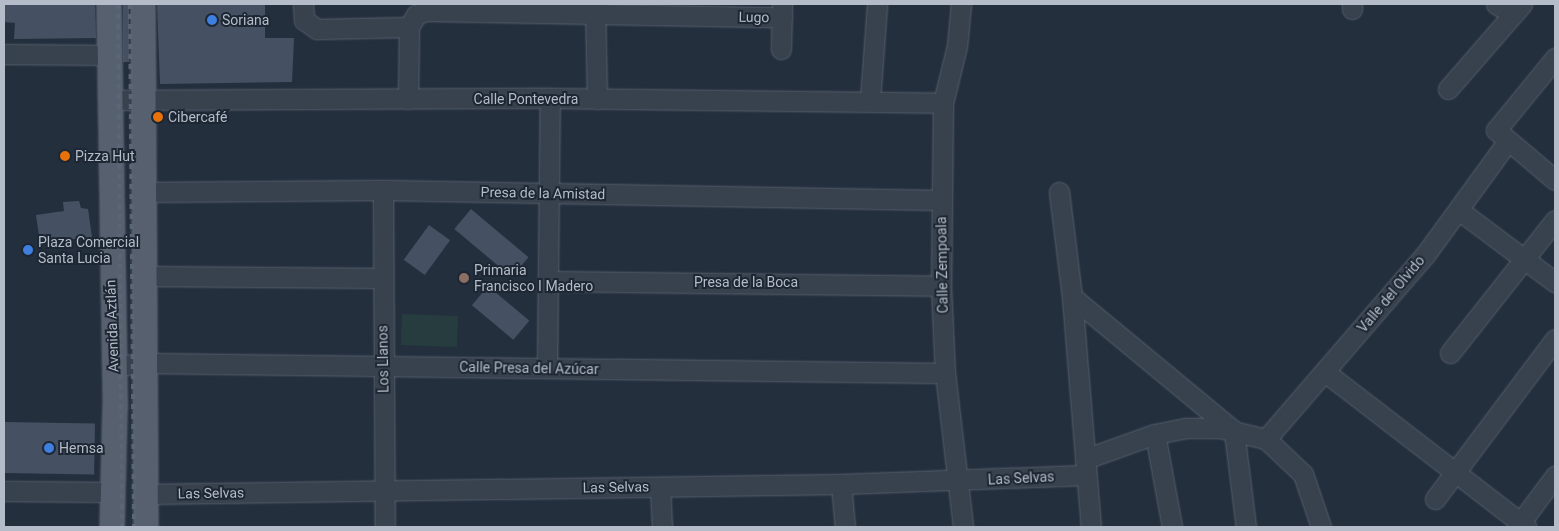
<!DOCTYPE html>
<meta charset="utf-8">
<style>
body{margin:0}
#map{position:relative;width:1559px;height:531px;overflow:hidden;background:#242f3e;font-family:Roboto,sans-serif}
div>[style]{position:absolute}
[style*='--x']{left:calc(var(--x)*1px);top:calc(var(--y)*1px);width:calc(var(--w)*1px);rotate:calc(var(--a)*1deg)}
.green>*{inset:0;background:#263c3f;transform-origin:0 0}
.building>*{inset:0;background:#455162;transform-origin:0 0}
.roads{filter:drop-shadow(0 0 1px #565f6c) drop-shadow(0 0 1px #565f6c)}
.minor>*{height:19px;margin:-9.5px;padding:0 9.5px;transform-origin:9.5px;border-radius:9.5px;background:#38414e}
.major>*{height:24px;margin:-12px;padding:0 12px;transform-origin:12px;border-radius:12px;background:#56606e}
.rail>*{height:4px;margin-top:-2px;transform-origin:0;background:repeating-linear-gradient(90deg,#5a6575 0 5px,transparent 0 10px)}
.dots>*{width:14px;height:14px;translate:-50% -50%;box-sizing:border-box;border:2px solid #1d2633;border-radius:50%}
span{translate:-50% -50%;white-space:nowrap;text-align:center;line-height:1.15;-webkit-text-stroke:4px #1d2633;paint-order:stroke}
.street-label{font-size:14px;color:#b4bcc9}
.poi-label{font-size:14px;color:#b4bcc9}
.left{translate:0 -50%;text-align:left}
.frame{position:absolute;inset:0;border:5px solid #b4bcc9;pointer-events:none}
</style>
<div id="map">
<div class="green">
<i style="left:402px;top:314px;width:56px;height:31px;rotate:2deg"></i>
</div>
<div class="building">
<i style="clip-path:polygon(4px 4px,95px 4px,96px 38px,14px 39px,15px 23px,4px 22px)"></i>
<i style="left:123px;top:4px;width:6px;height:58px"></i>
<i style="clip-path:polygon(157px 4px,265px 4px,265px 38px,294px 38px,292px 82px,160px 84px)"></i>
<i style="clip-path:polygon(79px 201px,81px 208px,88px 209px,92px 237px,40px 243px,36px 215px,64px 211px,63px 202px)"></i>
<i style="left:471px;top:209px;width:75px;height:26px;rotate:40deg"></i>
<i style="left:429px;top:225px;width:26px;height:43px;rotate:36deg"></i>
<i style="left:488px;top:286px;width:54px;height:25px;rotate:40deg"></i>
<i style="left:4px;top:422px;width:91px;height:51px;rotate:1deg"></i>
</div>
<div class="roads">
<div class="minor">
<i style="--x:303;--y:4;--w:16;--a:86"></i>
<i style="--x:304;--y:20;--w:16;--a:35"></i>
<i style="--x:317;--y:29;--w:92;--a:-1.2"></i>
<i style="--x:595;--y:4;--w:95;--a:88.8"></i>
<i style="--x:961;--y:4;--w:42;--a:95.4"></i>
<i style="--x:957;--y:46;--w:59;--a:103.8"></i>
<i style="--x:943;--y:103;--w:183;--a:90.6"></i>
<i style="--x:941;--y:286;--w:87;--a:87.4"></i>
<i style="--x:945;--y:373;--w:155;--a:83.3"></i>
<i style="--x:1352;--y:4;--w:5;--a:90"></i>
<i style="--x:1496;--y:4;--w:20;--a:30"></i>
<i style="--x:781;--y:49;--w:45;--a:-88.7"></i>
<i style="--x:4;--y:54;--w:105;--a:0.5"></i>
<i style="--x:1555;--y:58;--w:93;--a:129.3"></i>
<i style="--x:1496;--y:130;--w:77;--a:40.3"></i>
<i style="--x:1448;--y:89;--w:113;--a:-49"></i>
<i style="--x:408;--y:99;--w:72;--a:-89.2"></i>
<i style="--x:409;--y:27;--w:14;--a:-60"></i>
<i style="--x:416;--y:15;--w:10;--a:-24"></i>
<i style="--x:425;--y:11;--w:357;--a:1"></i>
<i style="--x:109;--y:100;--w:441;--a:-0.3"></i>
<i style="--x:550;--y:98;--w:393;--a:0.7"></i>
<i style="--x:870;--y:100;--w:96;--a:-85.8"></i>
<i style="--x:383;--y:190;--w:337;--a:89.7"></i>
<i style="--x:145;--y:192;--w:238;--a:-0.5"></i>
<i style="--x:383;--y:190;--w:558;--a:1.03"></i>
<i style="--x:1059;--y:192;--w:106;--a:82.9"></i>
<i style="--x:1072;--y:297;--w:231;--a:85.3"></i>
<i style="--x:1460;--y:211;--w:119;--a:36.8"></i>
<i style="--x:145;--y:276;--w:237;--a:0.5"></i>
<i style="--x:550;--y:281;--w:391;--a:0.7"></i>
<i style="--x:1072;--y:297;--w:210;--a:39.6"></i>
<i style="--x:1234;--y:431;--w:97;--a:82.9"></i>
<i style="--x:1450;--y:353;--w:169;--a:-51.7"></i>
<i style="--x:113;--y:366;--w:32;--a:-5"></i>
<i style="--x:145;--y:363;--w:800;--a:0.72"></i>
<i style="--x:547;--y:368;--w:270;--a:-89.4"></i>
<i style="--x:1325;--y:372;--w:254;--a:37.6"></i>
<i style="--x:1155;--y:434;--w:95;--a:79.6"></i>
<i style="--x:1266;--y:439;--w:243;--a:-49.2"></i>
<i style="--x:1425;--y:255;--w:140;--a:-54"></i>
<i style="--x:1085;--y:459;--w:74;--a:-19.7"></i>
<i style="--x:1155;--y:434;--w:31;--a:-11"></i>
<i style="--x:1185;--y:428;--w:35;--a:0"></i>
<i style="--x:1220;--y:428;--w:47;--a:13.4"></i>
<i style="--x:1266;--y:439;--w:51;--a:43.4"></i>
<i style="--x:1303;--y:474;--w:56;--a:71.2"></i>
<i style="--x:841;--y:484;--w:43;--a:84.7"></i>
<i style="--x:660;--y:487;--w:40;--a:87.1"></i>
<i style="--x:4;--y:491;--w:108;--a:0.5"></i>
<i style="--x:146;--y:494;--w:695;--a:-0.82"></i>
<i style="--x:841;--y:484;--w:244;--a:-2.1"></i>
<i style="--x:1435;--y:499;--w:200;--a:-53.1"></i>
<i style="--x:1517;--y:527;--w:64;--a:-53.3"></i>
</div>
<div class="major">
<i style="--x:109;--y:4;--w:404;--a:89.1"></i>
<i style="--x:115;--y:408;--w:119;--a:91.4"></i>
<i style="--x:143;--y:4;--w:523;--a:89.67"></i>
</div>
</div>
<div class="rail">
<i style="--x:118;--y:4;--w:523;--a:89.56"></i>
<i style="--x:130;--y:4;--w:523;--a:89.56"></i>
</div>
<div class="dots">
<i style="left:212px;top:20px;background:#3f7fe0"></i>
<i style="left:158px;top:117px;background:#e8710a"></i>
<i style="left:65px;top:156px;background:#e8710a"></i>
<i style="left:28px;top:250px;background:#3f7fe0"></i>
<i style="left:464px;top:278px;background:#8d6e63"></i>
<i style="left:49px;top:448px;background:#3f7fe0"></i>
</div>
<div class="street-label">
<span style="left:754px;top:17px;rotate:1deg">Lugo</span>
<span style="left:526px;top:99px">Calle Pontevedra</span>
<span style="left:543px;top:193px;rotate:1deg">Presa de la Amistad</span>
<span style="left:942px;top:265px;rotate:-91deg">Calle Zempoala</span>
<span style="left:746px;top:282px">Presa de la Boca</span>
<span style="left:1391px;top:294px;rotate:-50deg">Valle del Olvido</span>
<span style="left:112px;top:326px;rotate:-92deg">Avenida Aztlán</span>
<span style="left:383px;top:359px;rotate:-91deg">Los Llanos</span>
<span style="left:529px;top:368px;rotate:1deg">Calle Presa del Azúcar</span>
<span style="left:1021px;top:478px;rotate:-3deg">Las Selvas</span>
<span style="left:616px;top:487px;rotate:-1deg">Las Selvas</span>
<span style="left:211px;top:493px;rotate:-1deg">Las Selvas</span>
</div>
<div class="poi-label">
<span class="left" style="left:222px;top:20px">Soriana</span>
<span class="left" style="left:168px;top:117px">Cibercafé</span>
<span class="left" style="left:75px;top:156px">Pizza Hut</span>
<span class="left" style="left:38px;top:250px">Plaza Comercial<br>Santa Lucia</span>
<span class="left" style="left:474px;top:278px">Primaria<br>Francisco I Madero</span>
<span class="left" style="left:59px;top:448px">Hemsa</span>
</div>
<div class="frame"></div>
</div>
